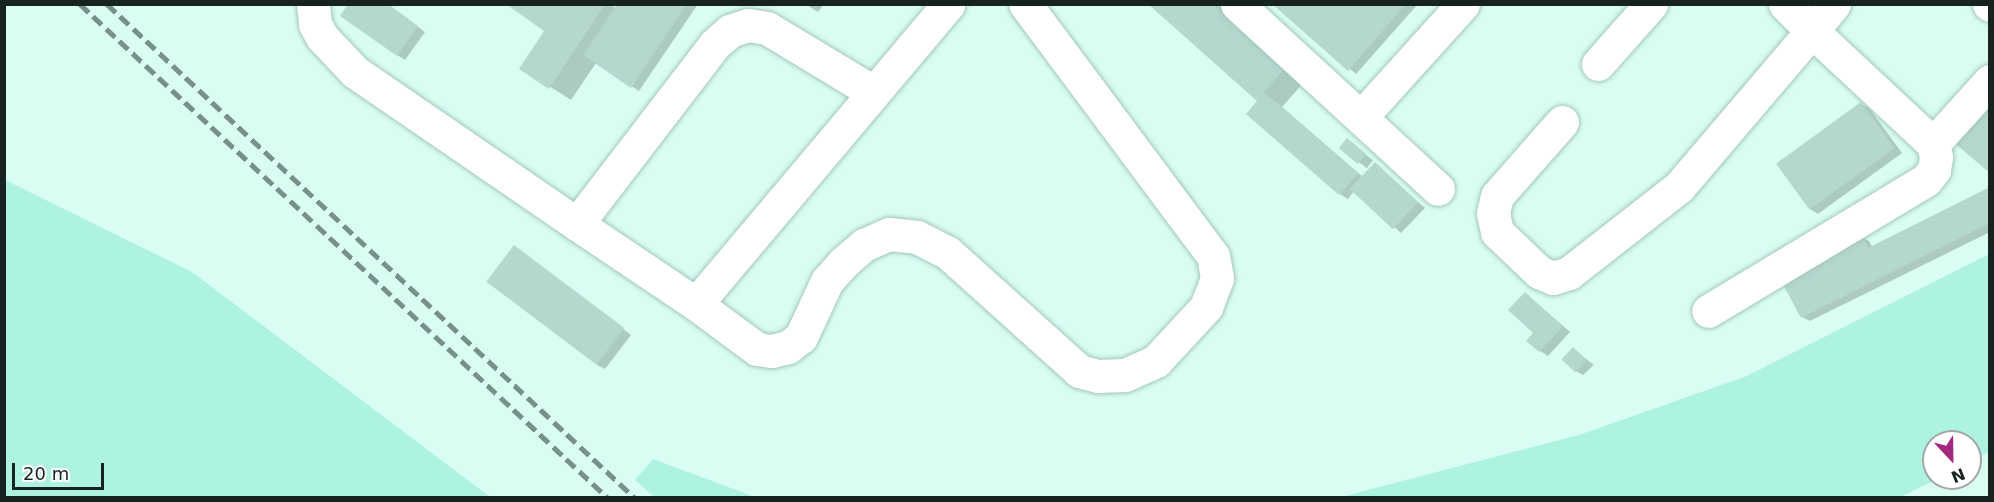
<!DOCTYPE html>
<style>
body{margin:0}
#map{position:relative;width:1994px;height:502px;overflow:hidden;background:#d9fdf3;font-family:"DejaVu Sans",sans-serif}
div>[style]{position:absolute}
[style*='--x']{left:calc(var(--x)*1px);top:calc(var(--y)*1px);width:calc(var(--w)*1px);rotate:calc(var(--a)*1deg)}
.green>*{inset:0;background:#aef2e1}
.shadow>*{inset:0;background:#0003;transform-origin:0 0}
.building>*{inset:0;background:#b4d7ce;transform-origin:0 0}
.roads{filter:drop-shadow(0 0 2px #a4c7bd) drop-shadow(0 0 2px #a4c7bd)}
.minor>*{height:33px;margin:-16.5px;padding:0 16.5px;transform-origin:16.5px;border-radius:16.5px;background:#fff}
.rail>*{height:4.5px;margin-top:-2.25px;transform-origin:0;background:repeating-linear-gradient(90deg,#78908a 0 12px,transparent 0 18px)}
span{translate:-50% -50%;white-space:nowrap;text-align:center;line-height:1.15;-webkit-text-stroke:4.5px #fff;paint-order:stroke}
.frame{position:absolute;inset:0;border:6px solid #162320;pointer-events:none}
.north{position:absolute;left:1922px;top:430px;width:60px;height:60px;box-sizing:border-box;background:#fff;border:2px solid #a2a7a6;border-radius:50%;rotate:158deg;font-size:16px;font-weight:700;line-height:24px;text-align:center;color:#162320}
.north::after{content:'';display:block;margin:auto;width:21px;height:27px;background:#a2297f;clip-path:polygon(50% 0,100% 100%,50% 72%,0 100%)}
.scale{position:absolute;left:12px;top:463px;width:92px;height:27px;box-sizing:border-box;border:3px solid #162320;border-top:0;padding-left:8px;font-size:18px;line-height:21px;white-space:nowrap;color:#162320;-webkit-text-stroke:4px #fff;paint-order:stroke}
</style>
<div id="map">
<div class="green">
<i style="clip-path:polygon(5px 180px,192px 272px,490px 497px,5px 497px)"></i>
<i style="clip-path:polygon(1989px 254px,1989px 452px,1970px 462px,1970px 442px,1934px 442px,1934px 478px,1939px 478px,1901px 497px,1341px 497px,1579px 435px,1747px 376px)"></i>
<i style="clip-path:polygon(653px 459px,755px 497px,654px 497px,635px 480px)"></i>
</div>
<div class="shadow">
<i style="clip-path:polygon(387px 4px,425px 32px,405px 60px,397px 55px)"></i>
<i style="clip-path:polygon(508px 4px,610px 4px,616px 9px,619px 4px,698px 4px,639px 91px,596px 63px,571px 100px,521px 68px,546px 31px)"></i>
<i style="clip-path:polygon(805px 4px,824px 4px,818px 12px)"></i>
<i style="clip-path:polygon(1150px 4px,1218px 4px,1305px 81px,1282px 107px,1363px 177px,1375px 164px,1425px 208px,1401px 233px,1354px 191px,1348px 199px,1340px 194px,1248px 114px,1260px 100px)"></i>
<i style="clip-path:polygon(1275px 4px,1418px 4px,1356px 74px)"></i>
<i style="clip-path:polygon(1861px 104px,1869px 108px,1902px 153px,1818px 214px,1810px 209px)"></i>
<i style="left:1347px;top:140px;width:33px;height:10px;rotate:38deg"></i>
<i style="clip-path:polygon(1990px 189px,1990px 232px,1810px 321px,1802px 317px,1861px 237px,1869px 241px,1873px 248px)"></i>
<i style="clip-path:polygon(515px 247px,631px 335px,605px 369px,597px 365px)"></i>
<i style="clip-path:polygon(1526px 294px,1570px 332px,1548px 356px,1540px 351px)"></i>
<i style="clip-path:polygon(1573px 349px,1594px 365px,1583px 375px,1576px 371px)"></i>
</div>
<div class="building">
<i style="clip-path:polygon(348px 4px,388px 4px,418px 26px,397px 56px,340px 16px)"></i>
<i style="clip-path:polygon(506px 4px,605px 4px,549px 89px,519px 69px,544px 31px)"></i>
<i style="clip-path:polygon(617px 4px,687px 4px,631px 88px,583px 55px)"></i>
<i style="clip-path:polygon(1148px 4px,1212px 4px,1285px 68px,1264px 92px,1358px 173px,1339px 195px,1246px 114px,1257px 101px)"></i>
<i style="clip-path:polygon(1272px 4px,1406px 4px,1348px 71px)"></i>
<i style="clip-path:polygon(1990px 100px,1990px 173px,1952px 141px)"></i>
<i style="left:1861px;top:102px;width:57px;height:105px;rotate:54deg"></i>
<i style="left:1347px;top:138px;width:25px;height:13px;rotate:40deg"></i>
<i style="left:1375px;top:162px;width:59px;height:37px;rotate:43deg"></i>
<i style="clip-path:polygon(1990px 187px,1990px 223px,1801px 318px,1779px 277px,1861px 235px,1868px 248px)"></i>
<i style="left:514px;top:245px;width:138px;height:46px;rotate:37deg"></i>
<i style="clip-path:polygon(1525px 292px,1563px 327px,1539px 352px,1526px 341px,1533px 333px,1508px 310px)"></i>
<i style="left:1573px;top:347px;width:19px;height:17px;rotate:43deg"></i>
</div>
<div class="roads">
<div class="minor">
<i style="--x:313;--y:4;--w:20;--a:84"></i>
<i style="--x:315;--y:24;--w:15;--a:62"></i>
<i style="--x:322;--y:37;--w:48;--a:46.7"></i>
<i style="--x:355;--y:72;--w:269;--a:34.4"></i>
<i style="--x:1237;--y:4;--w:273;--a:42.6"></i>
<i style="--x:1785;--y:4;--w:38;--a:45"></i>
<i style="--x:1812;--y:31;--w:35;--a:-51"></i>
<i style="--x:1989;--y:4;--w:1;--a:45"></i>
<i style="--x:1598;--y:64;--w:80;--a:-48.5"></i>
<i style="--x:873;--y:92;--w:124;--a:-148.9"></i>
<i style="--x:767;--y:28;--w:19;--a:-171"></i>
<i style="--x:748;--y:25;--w:19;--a:162"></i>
<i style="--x:730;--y:31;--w:20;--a:139"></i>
<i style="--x:715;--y:44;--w:227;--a:127.5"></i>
<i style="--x:577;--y:224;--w:143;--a:33.9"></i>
<i style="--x:696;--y:304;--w:392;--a:-49.9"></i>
<i style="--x:1361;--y:117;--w:152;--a:-47.9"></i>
<i style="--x:1562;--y:122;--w:98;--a:131.3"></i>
<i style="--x:1497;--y:196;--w:17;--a:103"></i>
<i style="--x:1493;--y:213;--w:19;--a:78"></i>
<i style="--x:1497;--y:232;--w:58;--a:43.6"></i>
<i style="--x:1539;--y:272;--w:15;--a:23"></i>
<i style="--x:1553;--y:278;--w:17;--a:-17"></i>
<i style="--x:1569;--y:273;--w:140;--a:-38"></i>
<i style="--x:1679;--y:187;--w:205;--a:-49.6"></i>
<i style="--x:1812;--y:31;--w:166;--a:43"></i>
<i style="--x:1933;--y:144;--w:13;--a:77"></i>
<i style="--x:1936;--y:157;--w:13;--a:99"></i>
<i style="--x:1934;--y:170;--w:13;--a:129"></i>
<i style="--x:1926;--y:180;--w:254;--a:149"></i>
<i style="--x:1933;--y:144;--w:85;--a:-47.9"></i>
<i style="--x:696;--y:304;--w:76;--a:36.4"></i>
<i style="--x:757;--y:349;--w:15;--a:8"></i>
<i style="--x:772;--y:351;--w:16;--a:-14"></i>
<i style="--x:788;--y:347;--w:16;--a:-38"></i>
<i style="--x:801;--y:337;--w:62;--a:-65.1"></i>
<i style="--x:827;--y:281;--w:24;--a:-48"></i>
<i style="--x:843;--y:263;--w:28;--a:-41"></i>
<i style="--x:864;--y:245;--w:27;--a:-24"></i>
<i style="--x:889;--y:234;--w:28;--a:6"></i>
<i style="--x:917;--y:237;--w:34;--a:27"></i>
<i style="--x:947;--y:252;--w:178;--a:42"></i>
<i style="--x:1079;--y:371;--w:20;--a:15"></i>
<i style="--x:1098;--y:376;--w:27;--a:-2"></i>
<i style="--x:1125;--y:375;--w:34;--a:-24"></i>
<i style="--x:1156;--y:361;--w:74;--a:-47.2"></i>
<i style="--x:1206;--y:307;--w:31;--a:-69"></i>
<i style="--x:1217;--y:278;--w:22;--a:-100"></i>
<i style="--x:1213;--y:256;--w:314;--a:-126.7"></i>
</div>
</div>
<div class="rail">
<i style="--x:80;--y:4;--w:723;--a:43.09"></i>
<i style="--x:107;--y:4;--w:723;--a:43.09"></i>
</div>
<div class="frame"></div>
<div class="north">N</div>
<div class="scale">20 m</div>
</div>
